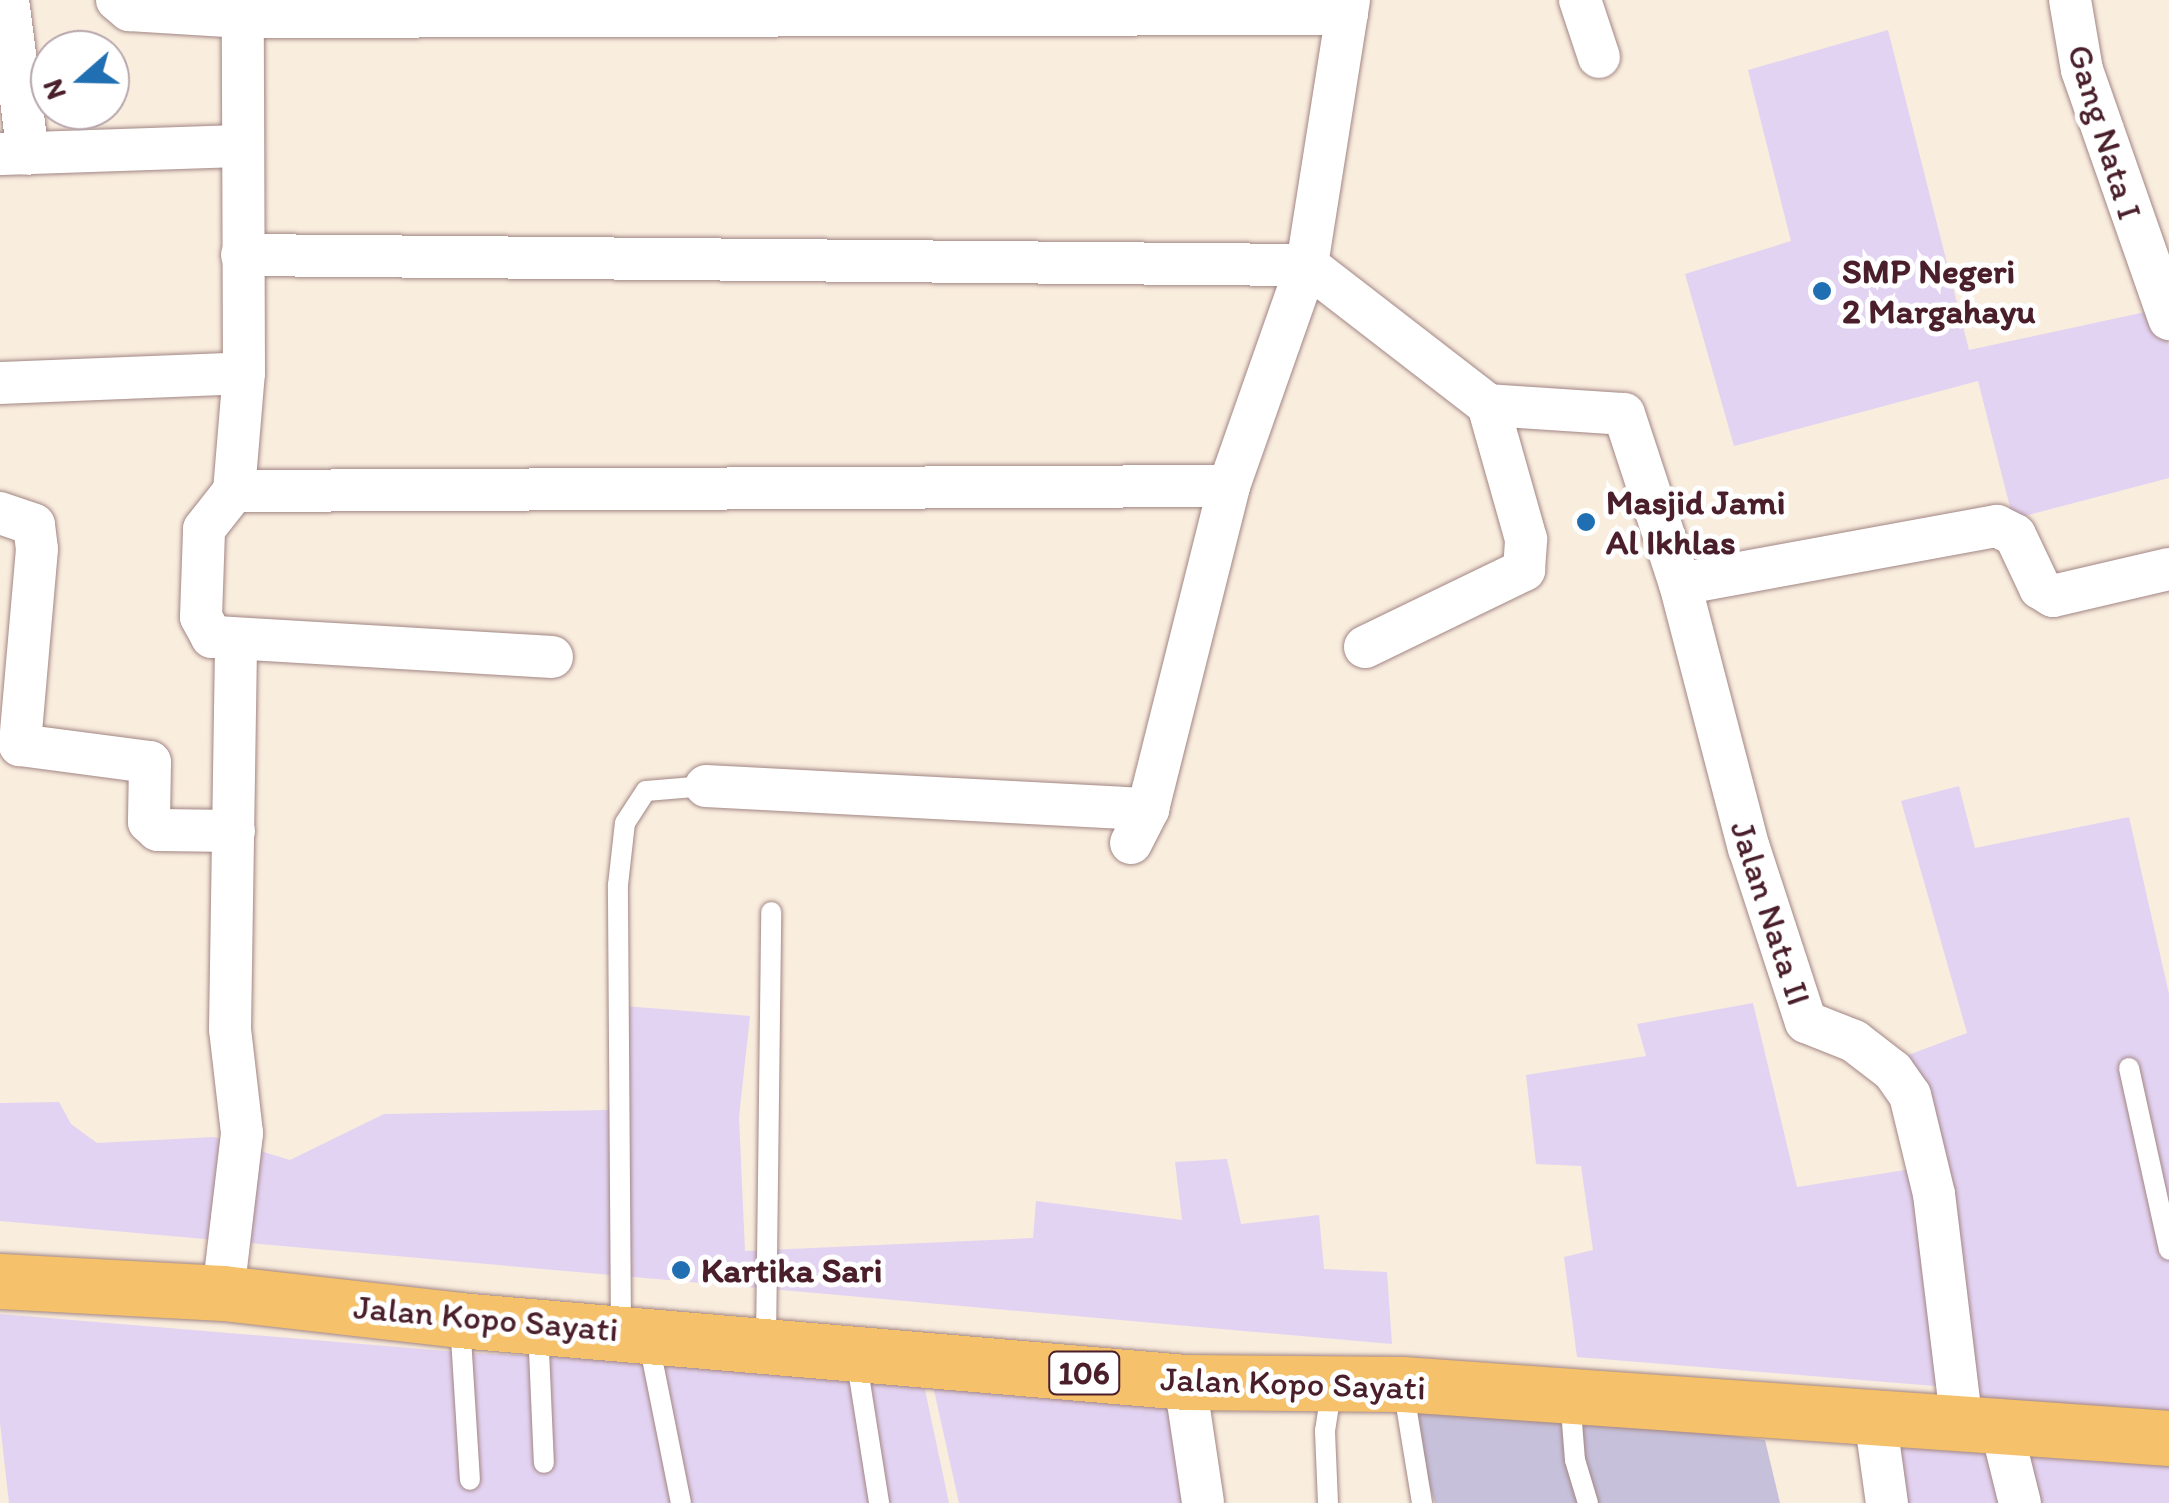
<!DOCTYPE html>
<style>
body{margin:0}
#map{position:relative;width:2169px;height:1503px;overflow:hidden;background:#f9edde;font-family:Itim,sans-serif}
div>[style]{position:absolute}
[style*='--x']{left:calc(var(--x)*1px);top:calc(var(--y)*1px);width:calc(var(--w)*1px);rotate:calc(var(--a)*1deg)}
.built>*{inset:0;background:#e3d3f2}
.industrial>*{inset:0;background:#c6c0da}
.roads{filter:drop-shadow(0 0 2px #a28684) drop-shadow(0 0 2px #a28684)}
.service>*{height:20px;margin:-10px;padding:0 10px;transform-origin:10px;border-radius:10px;background:#fff}
.minor>*{height:42px;margin:-21px;padding:0 21px;transform-origin:21px;border-radius:21px;background:#fff}
.primary>*{height:55px;margin:-27.5px;padding:0 27.5px;transform-origin:27.5px;border-radius:27.5px;background:#f6c16b}
.dots>*{width:28px;height:28px;translate:-50% -50%;box-sizing:border-box;border:5px solid #fff;border-radius:50%}
span{translate:-50% -50%;white-space:nowrap;text-align:center;line-height:1.15;-webkit-text-stroke:10px #fff;paint-order:stroke}
.shield-label span{padding:2px 8px;background:#fff;border:2px solid;border-radius:8px;-webkit-text-stroke-width:0}
.shield-label{font-size:32px;color:#4a1f2b;font-weight:700}
.street-label{font-size:35px;color:#4a1f2b}
.poi-label{font-size:35px;color:#4a1f2b;font-weight:700}
.left{translate:0 -50%;text-align:left}
.north{position:absolute;left:30px;top:30px;width:100px;height:100px;box-sizing:border-box;background:#fff;border:2px solid #b7a5aa;border-radius:50%;rotate:250deg;font-size:28px;font-weight:700;line-height:40px;text-align:center;color:#4a1f2b}
.north::after{content:'';display:block;margin:auto;width:35px;height:45px;background:#1f6fb2;clip-path:polygon(50% 0,100% 100%,50% 72%,0 100%)}
</style>
<div id="map">
<div class="built">
<i style="clip-path:polygon(1888px 30px,1969px 350px,2159px 309px,2169px 346px,2169px 478px,2013px 519px,1978px 381px,1734px 446px,1685px 274px,1791px 241px,1748px 70px)"></i>
<i style="clip-path:polygon(1959px 786px,1975px 848px,2129px 817px,2169px 994px,2169px 1416px,1963px 1400px,1903px 1057px,1967px 1033px,1901px 801px)"></i>
<i style="clip-path:polygon(1753px 1003px,1797px 1187px,1918px 1168px,1947px 1387px,1577px 1357px,1564px 1257px,1593px 1250px,1581px 1166px,1536px 1164px,1526px 1075px,1646px 1056px,1637px 1024px)"></i>
<i style="clip-path:polygon(624px 1006px,750px 1016px,739px 1117px,745px 1251px,1033px 1238px,1036px 1201px,1182px 1220px,1175px 1162px,1227px 1159px,1241px 1224px,1319px 1215px,1324px 1269px,1387px 1272px,1392px 1344px,0 1221px,0 1103px,59px 1102px,71px 1124px,97px 1143px,214px 1137px,290px 1160px,384px 1114px,608px 1110px)"></i>
<i style="clip-path:polygon(0 1314px,470px 1353px,921px 1371px,949px 1503px,9px 1503px,0 1423px)"></i>
<i style="clip-path:polygon(933px 1386px,1173px 1400px,1183px 1503px,959px 1503px)"></i>
<i style="clip-path:polygon(1876px 1445px,2169px 1465px,2169px 1503px,1890px 1503px)"></i>
</div>
<div class="industrial">
<i style="clip-path:polygon(1401px 1396px,1765px 1440px,1780px 1503px,1435px 1503px)"></i>
</div>
<div class="roads">
<div class="service">
<i style="--x:2129;--y:1068;--w:186;--a:77.6"></i>
<i style="--x:460;--y:1322;--w:158;--a:86.4"></i>
<i style="--x:538;--y:1328;--w:135;--a:87.5"></i>
<i style="--x:621;--y:1331;--w:446;--a:-90.4"></i>
<i style="--x:618;--y:885;--w:62;--a:-83.6"></i>
<i style="--x:625;--y:823;--w:38;--a:-57"></i>
<i style="--x:646;--y:791;--w:60;--a:-4.8"></i>
<i style="--x:648;--y:1338;--w:168;--a:78.7"></i>
<i style="--x:766;--y:1342;--w:430;--a:-89.3"></i>
<i style="--x:856;--y:1357;--w:148;--a:81"></i>
<i style="--x:1403;--y:1387;--w:118;--a:80.7"></i>
<i style="--x:1570;--y:1397;--w:63;--a:85.5"></i>
<i style="--x:1575;--y:1460;--w:45;--a:73.2"></i>
<i style="--x:1328;--y:1503;--w:72;--a:-92.4"></i>
<i style="--x:1325;--y:1431;--w:46;--a:-81.2"></i>
</div>
<div class="minor">
<i style="--x:8;--y:0;--w:155;--a:82.6"></i>
<i style="--x:117;--y:0;--w:16;--a:40"></i>
<i style="--x:129;--y:10;--w:114;--a:3.5"></i>
<i style="--x:243;--y:17;--w:1104;--a:-0.16"></i>
<i style="--x:1580;--y:0;--w:60;--a:71.6"></i>
<i style="--x:2070;--y:0;--w:71;--a:80.3"></i>
<i style="--x:2082;--y:70;--w:264;--a:70.7"></i>
<i style="--x:0;--y:154;--w:240;--a:-1.9"></i>
<i style="--x:242;--y:255;--w:1065;--a:0.54"></i>
<i style="--x:1307;--y:265;--w:229;--a:37.7"></i>
<i style="--x:1488;--y:405;--w:136;--a:3.8"></i>
<i style="--x:1624;--y:414;--w:179;--a:71.8"></i>
<i style="--x:1680;--y:584;--w:273;--a:75.4"></i>
<i style="--x:1749;--y:848;--w:183;--a:71.9"></i>
<i style="--x:1806;--y:1022;--w:52;--a:21.6"></i>
<i style="--x:1854;--y:1041;--w:49;--a:37.6"></i>
<i style="--x:1893;--y:1071;--w:29;--a:55"></i>
<i style="--x:1910;--y:1095;--w:102;--a:76.4"></i>
<i style="--x:1934;--y:1194;--w:234;--a:83.1"></i>
<i style="--x:0;--y:383;--w:244;--a:-2.3"></i>
<i style="--x:234;--y:491;--w:118;--a:-85.2"></i>
<i style="--x:244;--y:373;--w:356;--a:-90.2"></i>
<i style="--x:0;--y:513;--w:36;--a:19"></i>
<i style="--x:34;--y:525;--w:24;--a:83"></i>
<i style="--x:37;--y:549;--w:197;--a:95"></i>
<i style="--x:20;--y:745;--w:131;--a:7.5"></i>
<i style="--x:150;--y:762;--w:60;--a:91"></i>
<i style="--x:149;--y:822;--w:12;--a:42"></i>
<i style="--x:158;--y:830;--w:76;--a:0.8"></i>
<i style="--x:1680;--y:584;--w:322;--a:-10.4"></i>
<i style="--x:1997;--y:526;--w:20;--a:27"></i>
<i style="--x:2015;--y:535;--w:59;--a:64.7"></i>
<i style="--x:2040;--y:588;--w:15;--a:32"></i>
<i style="--x:2053;--y:596;--w:119;--a:-13.1"></i>
<i style="--x:1365;--y:647;--w:177;--a:-25.8"></i>
<i style="--x:1524;--y:570;--w:31;--a:-86"></i>
<i style="--x:1526;--y:539;--w:139;--a:-105.8"></i>
<i style="--x:552;--y:657;--w:341;--a:-176.6"></i>
<i style="--x:212;--y:637;--w:23;--a:-119"></i>
<i style="--x:201;--y:617;--w:88;--a:-88"></i>
<i style="--x:204;--y:529;--w:48;--a:-51.7"></i>
<i style="--x:234;--y:491;--w:995;--a:-0.29"></i>
<i style="--x:706;--y:786;--w:443;--a:3"></i>
<i style="--x:1131;--y:843;--w:38;--a:-63"></i>
<i style="--x:1148;--y:809;--w:333;--a:-75.9"></i>
<i style="--x:1229;--y:486;--w:234;--a:-70.6"></i>
<i style="--x:1307;--y:265;--w:268;--a:-81"></i>
<i style="--x:223;--y:1293;--w:161;--a:-83.2"></i>
<i style="--x:242;--y:1133;--w:105;--a:-96.6"></i>
<i style="--x:230;--y:1029;--w:388;--a:-89.1"></i>
<i style="--x:1185;--y:1382;--w:122;--a:81.5"></i>
<i style="--x:1875;--y:1417;--w:87;--a:82.1"></i>
<i style="--x:2002;--y:1431;--w:74;--a:76"></i>
</div>
<div class="primary">
<i style="--x:0;--y:1281;--w:223;--a:3.1"></i>
<i style="--x:223;--y:1293;--w:238;--a:6.5"></i>
<i style="--x:459;--y:1320;--w:729;--a:4.88"></i>
<i style="--x:1185;--y:1382;--w:217;--a:0.5"></i>
<i style="--x:1402;--y:1384;--w:769;--a:4.03"></i>
</div>
</div>
<div class="dots">
<i style="left:1822px;top:291px;background:#1f6fb2"></i>
<i style="left:1586px;top:522px;background:#1f6fb2"></i>
<i style="left:681px;top:1270px;background:#1f6fb2"></i>
</div>
<div class="shield-label">
<span style="left:1084px;top:1373px">106</span>
</div>
<div class="street-label">
<span style="left:2105px;top:132px;rotate:73deg">Gang Nata I</span>
<span style="left:1771px;top:913px;rotate:72deg">Jalan Nata II</span>
<span style="left:486px;top:1318px;rotate:5deg">Jalan Kopo Sayati</span>
<span style="left:1293px;top:1383px;rotate:2deg">Jalan Kopo Sayati</span>
</div>
<div class="poi-label">
<span class="left" style="left:1842px;top:291px">SMP Negeri<br>2 Margahayu</span>
<span class="left" style="left:1606px;top:522px">Masjid Jami<br>Al Ikhlas</span>
<span class="left" style="left:701px;top:1270px">Kartika Sari</span>
</div>
<div class="north">N</div>
</div>
